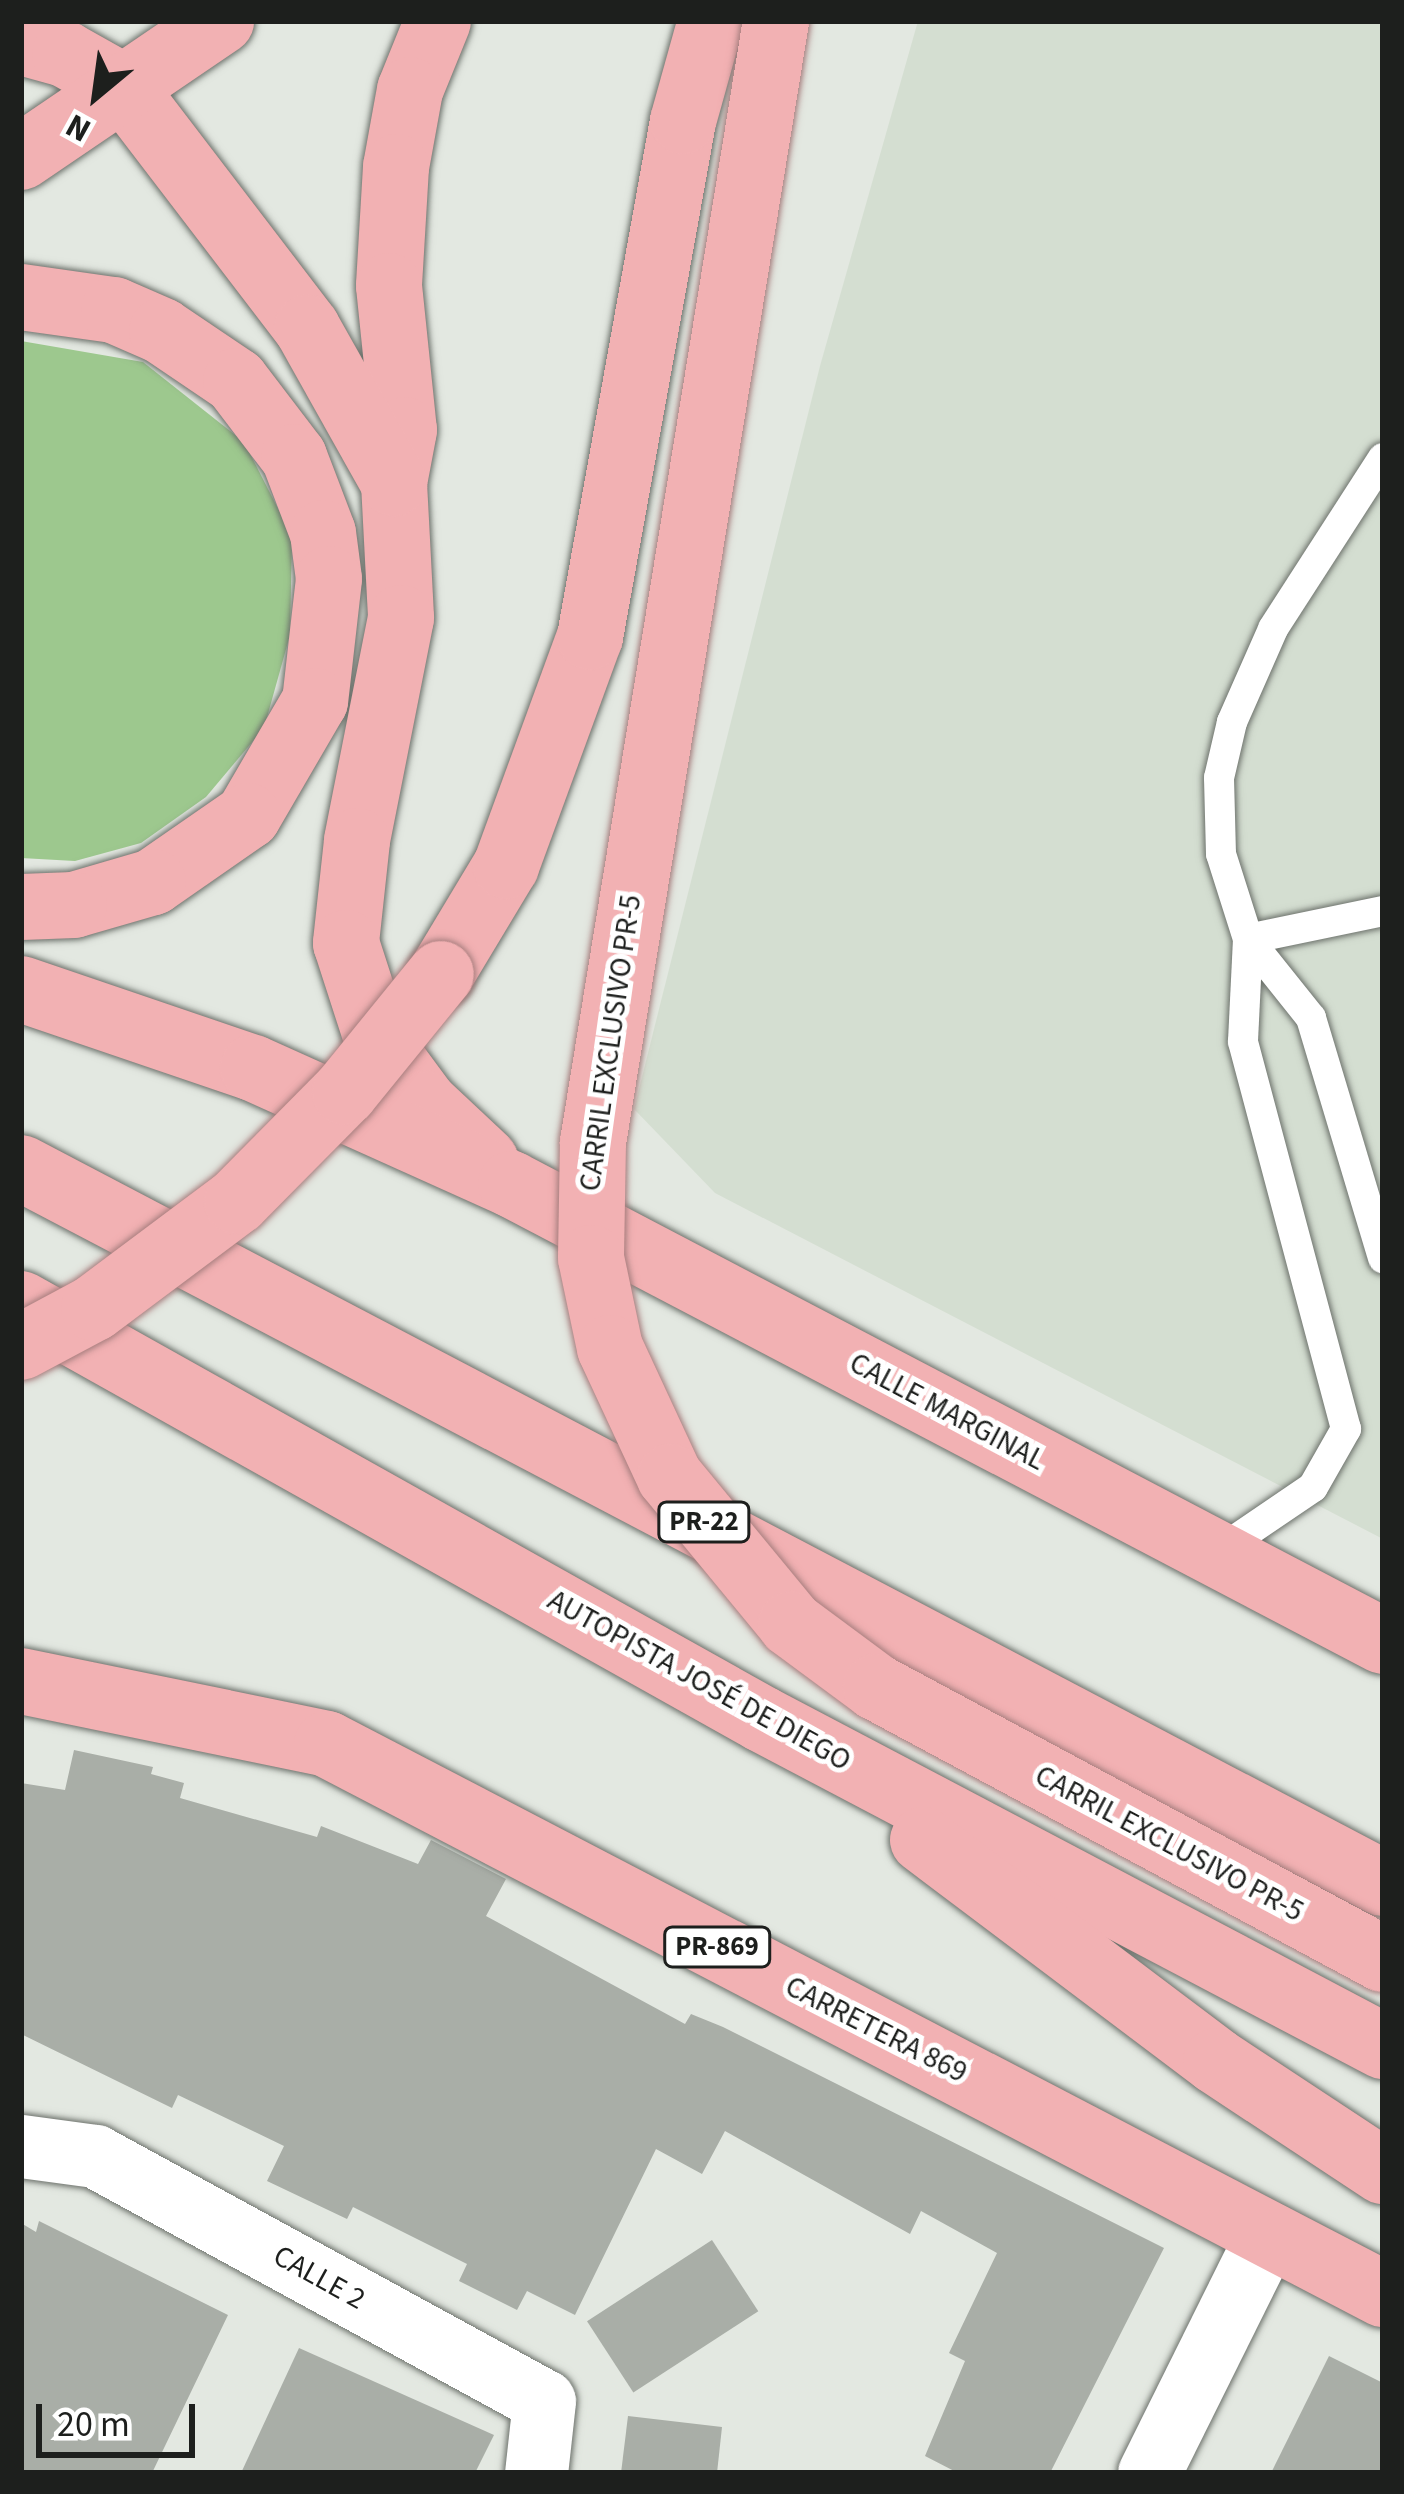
<!DOCTYPE html>
<meta charset="utf-8">
<style>
body{margin:0}
#map{position:relative;width:1404px;height:2494px;overflow:hidden;background:#e3e8e1;font-family:"Source Sans 3",sans-serif}
div>[style]{position:absolute}
[style*='--x']{left:calc(var(--x)*1px);top:calc(var(--y)*1px);width:calc(var(--w)*1px);rotate:calc(var(--a)*1deg)}
.built>*{inset:0;background:#d4ded1}
.green>*{inset:0;background:#9dc88e}
.building>*{inset:0;background:#a9aea7;transform-origin:0 0}
.roads{filter:drop-shadow(0 0 3px #6d726c) drop-shadow(0 0 3px #6d726c)}
.lane>*{height:30px;margin:-15px;padding:0 15px;transform-origin:15px;border-radius:15px;background:#fff}
.street>*{height:63px;margin:-31.5px;padding:0 31.5px;transform-origin:31.5px;border-radius:31.5px;background:#fff}
.highway>*{height:66px;margin:-33px;padding:0 33px;transform-origin:33px;border-radius:33px;background:#f2b1b3}
.bridges{filter:drop-shadow(0 0 3px #a77e7e) drop-shadow(0 0 3px #a77e7e)}
.highway-bridge>*{height:66px;margin:-33px;padding:0 33px;transform-origin:33px;border-radius:33px;background:#f2b1b3}
span{translate:-50% -50%;white-space:nowrap;text-align:center;line-height:1.15;-webkit-text-stroke:10px #fff;paint-order:stroke}
.shield-label span{padding:3px 9px;background:#fff;border:3px solid;border-radius:9px;-webkit-text-stroke-width:0}
.shield-label{font-size:27px;color:#1d1f1d;font-weight:700}
.street-label{font-size:30px;color:#1d1f1d}
.frame{position:absolute;inset:0;border:24px solid #1d1f1d;pointer-events:none}
.north{position:absolute;left:36px;top:36px;width:120px;height:120px;-webkit-text-stroke:9px #fff;paint-order:stroke;rotate:209deg;font-size:33px;font-weight:700;line-height:48px;text-align:center;color:#1d1f1d}
.north::after{content:'';display:block;margin:auto;width:42px;height:54px;background:#1d1f1d;clip-path:polygon(50% 0,100% 100%,50% 72%,0 100%)}
.scale{position:absolute;left:36px;top:2404px;width:159px;height:54px;box-sizing:border-box;border:6px solid #1d1f1d;border-top:0;padding-left:15px;font-size:36px;line-height:42px;white-space:nowrap;color:#1d1f1d;-webkit-text-stroke:9px #fff;paint-order:stroke}
</style>
<div id="map">
<div class="built">
<i style="clip-path:polygon(918px 21px,1383px 21px,1383px 1539px,715px 1193px,634px 1109px,820px 366px)"></i>
</div>
<div class="green">
<i style="clip-path:polygon(21px 341px,143px 362px,244px 442px,292px 536px,290px 635px,264px 728px,206px 797px,141px 843px,75px 861px,21px 858px)"></i>
</div>
<div class="building">
<i style="clip-path:polygon(74px 1750px,153px 1767px,151px 1774px,184px 1783px,180px 1798px,317px 1837px,321px 1826px,418px 1864px,431px 1840px,506px 1879px,486px 1916px,685px 2024px,691px 2014px,723px 2027px,1164px 2248px,1050px 2473px,958px 2473px,925px 2456px,965px 2361px,949px 2353px,997px 2253px,921px 2211px,910px 2234px,725px 2131px,702px 2174px,656px 2149px,575px 2315px,527px 2291px,517px 2310px,459px 2281px,467px 2264px,353px 2207px,347px 2219px,267px 2181px,284px 2146px,178px 2095px,172px 2108px,21px 2034px,21px 1783px,65px 1790px)"></i>
<i style="clip-path:polygon(39px 2221px,228px 2315px,152px 2473px,21px 2473px,21px 2223px,36px 2232px)"></i>
<i style="left:712px;top:2240px;width:85px;height:149px;rotate:57deg"></i>
<i style="clip-path:polygon(299px 2348px,494px 2435px,475px 2473px,241px 2473px)"></i>
<i style="clip-path:polygon(1329px 2356px,1383px 2383px,1383px 2473px,1271px 2473px)"></i>
<i style="clip-path:polygon(628px 2416px,722px 2427px,717px 2473px,621px 2473px)"></i>
</div>
<div class="roads">
<div class="lane">
<i style="--x:1383;--y:458;--w:203;--a:122.8"></i>
<i style="--x:1273;--y:629;--w:102;--a:113.8"></i>
<i style="--x:1232;--y:722;--w:57;--a:103.1"></i>
<i style="--x:1219;--y:778;--w:76;--a:88.5"></i>
<i style="--x:1221;--y:854;--w:89;--a:72.4"></i>
<i style="--x:1248;--y:939;--w:101;--a:51.4"></i>
<i style="--x:1311;--y:1018;--w:251;--a:73.3"></i>
<i style="--x:1248;--y:939;--w:138;--a:-11.7"></i>
<i style="--x:1216;--y:1553;--w:117;--a:-34.2"></i>
<i style="--x:1313;--y:1487;--w:67;--a:-60.4"></i>
<i style="--x:1346;--y:1429;--w:401;--a:-104.9"></i>
<i style="--x:1243;--y:1041;--w:102;--a:-87.2"></i>
</div>
<div class="street">
<i style="--x:21;--y:2146;--w:75;--a:7.7"></i>
<i style="--x:95;--y:2156;--w:511;--a:28.62"></i>
<i style="--x:544;--y:2401;--w:72;--a:96.3"></i>
<i style="--x:1149;--y:2473;--w:268;--a:-63.6"></i>
</div>
<div class="highway">
<i style="--x:438;--y:21;--w:74;--a:112.1"></i>
<i style="--x:410;--y:90;--w:78;--a:100.3"></i>
<i style="--x:396;--y:167;--w:119;--a:93.4"></i>
<i style="--x:389;--y:286;--w:145;--a:84.1"></i>
<i style="--x:404;--y:430;--w:54;--a:100.7"></i>
<i style="--x:394;--y:483;--w:135;--a:87"></i>
<i style="--x:401;--y:618;--w:227;--a:101.2"></i>
<i style="--x:357;--y:841;--w:103;--a:96.2"></i>
<i style="--x:346;--y:943;--w:101;--a:72.1"></i>
<i style="--x:377;--y:1039;--w:81;--a:53.6"></i>
<i style="--x:425;--y:1104;--w:83;--a:43.1"></i>
<i style="--x:21;--y:42;--w:46;--a:15.3"></i>
<i style="--x:65;--y:54;--w:65;--a:29.3"></i>
<i style="--x:122;--y:86;--w:305;--a:52.6"></i>
<i style="--x:307;--y:328;--w:178;--a:60.7"></i>
<i style="--x:21;--y:157;--w:242;--a:-34.2"></i>
<i style="--x:21;--y:297;--w:94;--a:8"></i>
<i style="--x:114;--y:310;--w:52;--a:23.6"></i>
<i style="--x:162;--y:331;--w:89;--a:34"></i>
<i style="--x:236;--y:381;--w:96;--a:52.7"></i>
<i style="--x:294;--y:457;--w:81;--a:69.1"></i>
<i style="--x:323;--y:533;--w:46;--a:82.6"></i>
<i style="--x:329;--y:579;--w:123;--a:96.5"></i>
<i style="--x:315;--y:701;--w:133;--a:120.2"></i>
<i style="--x:248;--y:816;--w:116;--a:145.2"></i>
<i style="--x:153;--y:882;--w:82;--a:163.8"></i>
<i style="--x:74;--y:905;--w:53;--a:177.8"></i>
<i style="--x:441;--y:974;--w:126;--a:-59"></i>
<i style="--x:506;--y:866;--w:244;--a:-69.9"></i>
<i style="--x:590;--y:637;--w:524;--a:-79.78"></i>
<i style="--x:683;--y:121;--w:104;--a:-74.4"></i>
<i style="--x:21;--y:989;--w:245;--a:18.8"></i>
<i style="--x:253;--y:1068;--w:283;--a:24.2"></i>
<i style="--x:511;--y:1184;--w:984;--a:27.66"></i>
<i style="--x:21;--y:1168;--w:1538;--a:27.7"></i>
<i style="--x:21;--y:1304;--w:849;--a:29.25"></i>
<i style="--x:762;--y:1719;--w:702;--a:27.77"></i>
<i style="--x:21;--y:1681;--w:312;--a:11.6"></i>
<i style="--x:327;--y:1744;--w:1191;--a:27.51"></i>
<i style="--x:923;--y:1840;--w:367;--a:37"></i>
<i style="--x:1216;--y:2061;--w:200;--a:33.4"></i>
</div>
</div>
<div class="bridges">
<div class="highway-bridge">
<i style="--x:776;--y:21;--w:1136;--a:99.27"></i>
<i style="--x:593;--y:1142;--w:116;--a:91"></i>
<i style="--x:591;--y:1258;--w:92;--a:78.1"></i>
<i style="--x:610;--y:1348;--w:142;--a:65.1"></i>
<i style="--x:670;--y:1477;--w:190;--a:50.5"></i>
<i style="--x:791;--y:1624;--w:106;--a:36.5"></i>
<i style="--x:876;--y:1687;--w:575;--a:28.21"></i>
<i style="--x:21;--y:1347;--w:83;--a:-28.1"></i>
<i style="--x:94;--y:1308;--w:179;--a:-36.8"></i>
<i style="--x:237;--y:1201;--w:153;--a:-45.3"></i>
<i style="--x:345;--y:1092;--w:152;--a:-50.9"></i>
</div>
</div>
<div class="shield-label">
<span style="left:704px;top:1522px">PR-22</span>
<span style="left:717px;top:1947px">PR-869</span>
</div>
<div class="street-label">
<span style="left:611px;top:1043px;rotate:-82deg">CARRIL EXCLUSIVO PR-5</span>
<span style="left:947px;top:1412px;rotate:28deg">CALLE MARGINAL</span>
<span style="left:699px;top:1681px;rotate:29deg">AUTOPISTA JOSÉ DE DIEGO</span>
<span style="left:1169px;top:1844px;rotate:28deg">CARRIL EXCLUSIVO PR-5</span>
<span style="left:876px;top:2030px;rotate:27deg">CARRETERA 869</span>
<span style="left:319px;top:2278px;rotate:29deg">CALLE 2</span>
</div>
<div class="frame"></div>
<div class="north">N</div>
<div class="scale">20 m</div>
</div>
